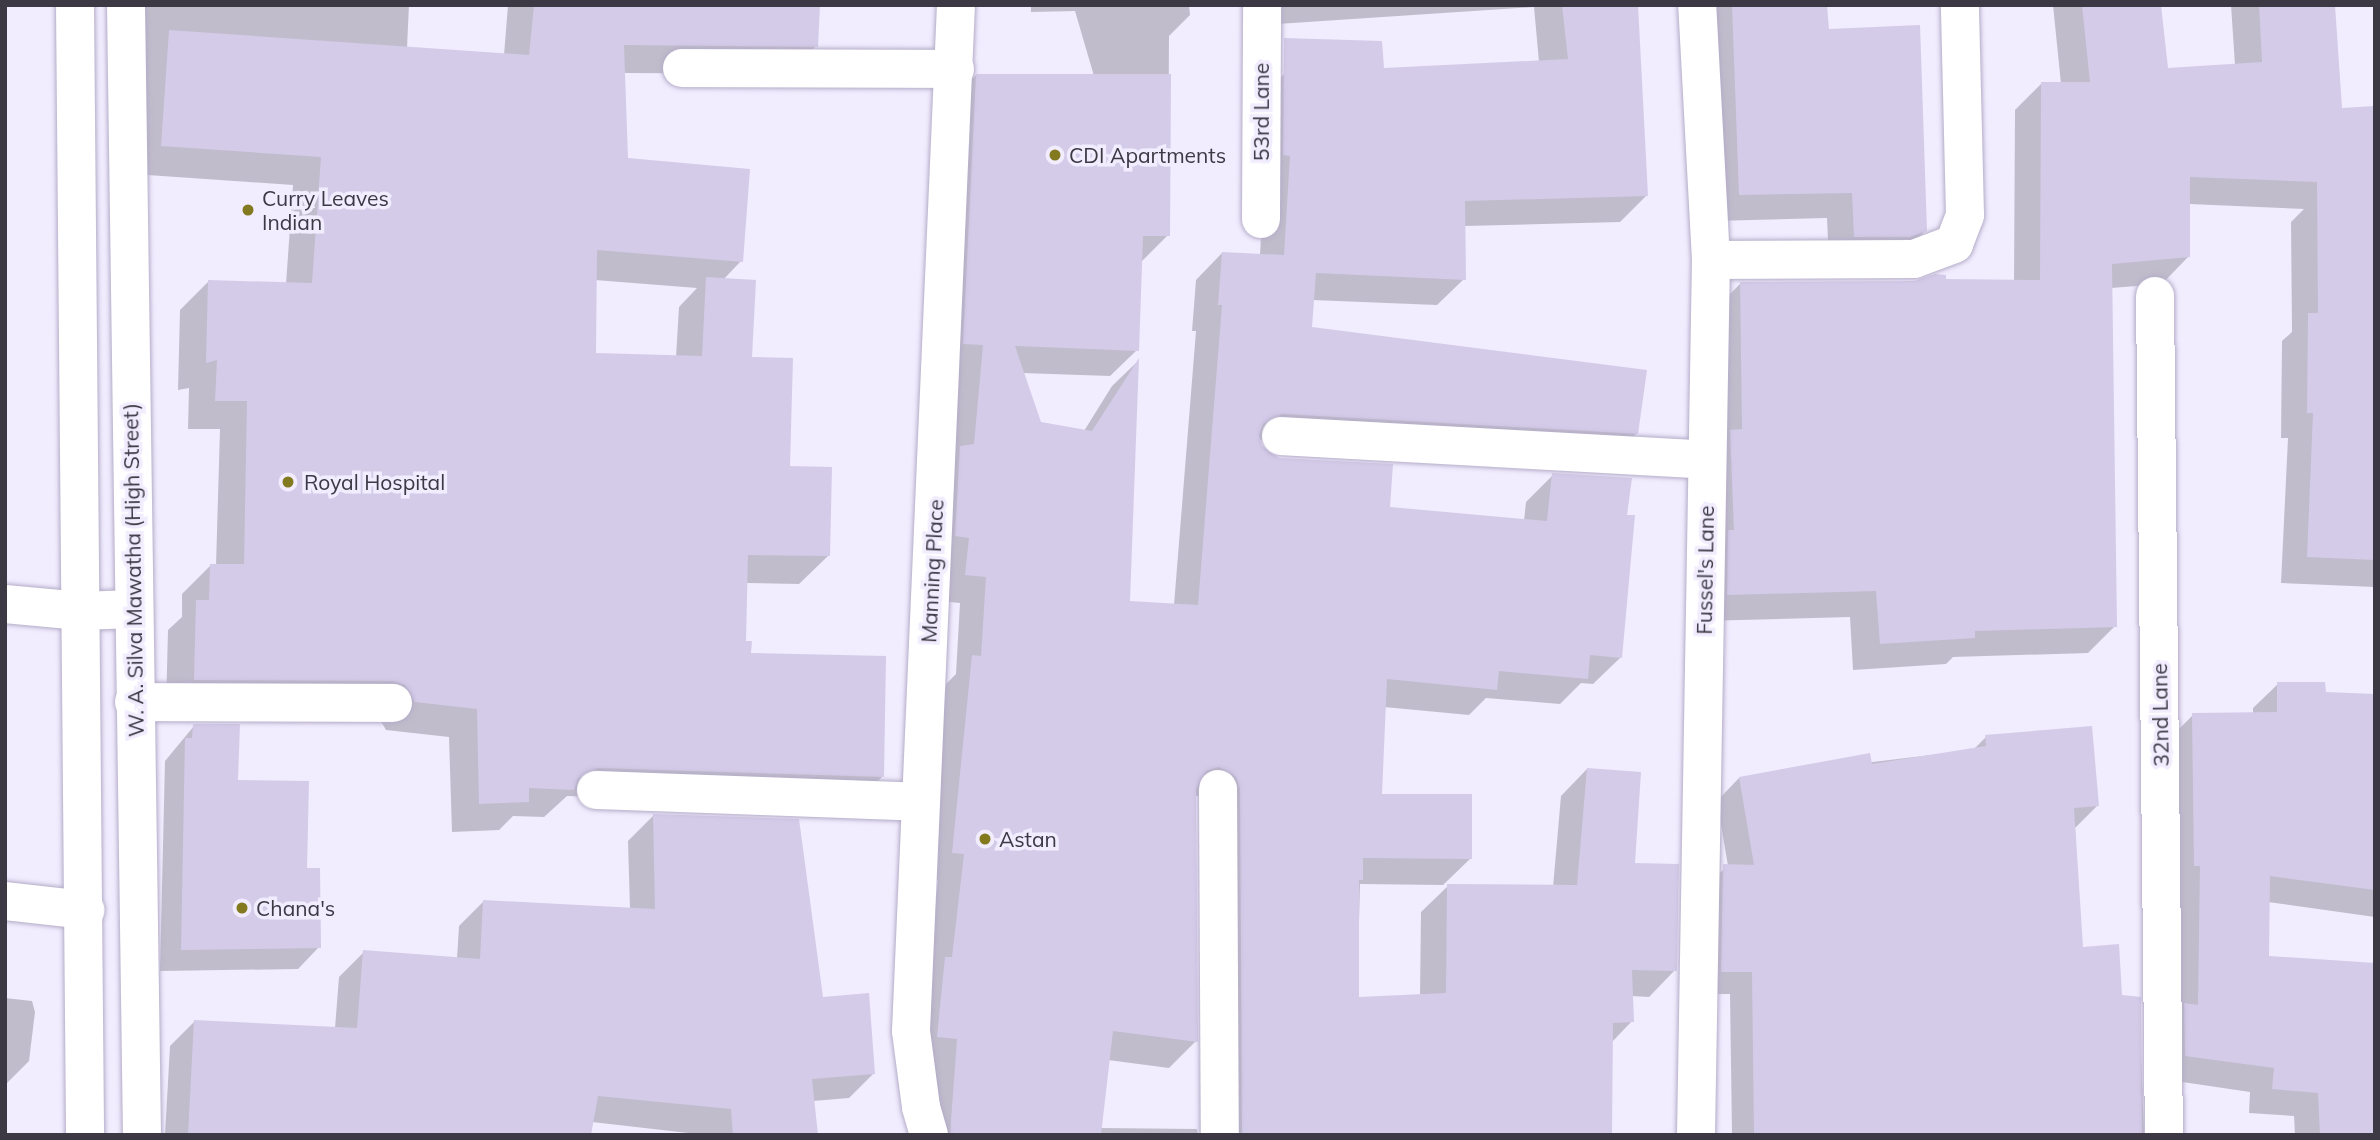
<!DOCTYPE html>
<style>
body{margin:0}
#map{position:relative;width:2380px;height:1140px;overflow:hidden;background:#f1ecfe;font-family:Mulish,sans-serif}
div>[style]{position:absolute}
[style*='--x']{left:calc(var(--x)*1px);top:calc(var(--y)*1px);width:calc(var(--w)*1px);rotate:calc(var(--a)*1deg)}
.shadow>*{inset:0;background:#0003}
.building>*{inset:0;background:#d4cbe9}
.roads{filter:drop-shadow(0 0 2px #b4acc8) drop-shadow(0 0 2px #b4acc8)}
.street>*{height:38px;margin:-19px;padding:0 19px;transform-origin:19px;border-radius:19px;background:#fff}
.primary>*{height:38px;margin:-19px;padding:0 19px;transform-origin:19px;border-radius:19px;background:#fff}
.dots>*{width:19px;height:19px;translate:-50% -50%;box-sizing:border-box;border:4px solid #f1ecfe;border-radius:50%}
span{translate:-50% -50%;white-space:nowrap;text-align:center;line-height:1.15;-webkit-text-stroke:7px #f1ecfe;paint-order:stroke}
.street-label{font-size:21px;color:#3c3844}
.poi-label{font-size:21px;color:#3c3844}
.left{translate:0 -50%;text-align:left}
.frame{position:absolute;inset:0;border:7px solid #3c3844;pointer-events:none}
</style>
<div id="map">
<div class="shadow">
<i style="clip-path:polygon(evenodd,144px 5px,409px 5px,407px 48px,504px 55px,508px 5px,818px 5px,816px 46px,788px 74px,623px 73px,626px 160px,741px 261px,723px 280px,788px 467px,828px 556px,799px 584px,746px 583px,745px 642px,749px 655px,882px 777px,854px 805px,567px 796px,544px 817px,513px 816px,499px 830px,452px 832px,449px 737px,386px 730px,376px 713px,166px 708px,168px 630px,182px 617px,182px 594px,211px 565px,216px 566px,220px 429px,188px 429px,189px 388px,178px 390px,180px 310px,208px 282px,286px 284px,293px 185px,133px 174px,144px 5px,595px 280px,697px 288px,679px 307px,676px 357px,594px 354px,595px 280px)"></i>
<i style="clip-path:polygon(1031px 5px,1189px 5px,1190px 15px,1169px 36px,1168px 235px,1141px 262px,1137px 350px,1110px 376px,1022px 373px,1039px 423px,1084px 431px,1112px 386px,1137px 362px,1128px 603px,1174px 605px,1196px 331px,1192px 331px,1196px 280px,1222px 253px,1260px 255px,1264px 181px,1258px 101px,1284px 74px,1539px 62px,1534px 7px,1262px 25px,1262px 5px,1637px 5px,1646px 196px,1620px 222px,1464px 226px,1464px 279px,1437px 305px,1312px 300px,1310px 328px,1637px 433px,1610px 460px,1259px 440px,1260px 448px,1279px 459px,1388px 509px,1524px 521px,1526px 502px,1553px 475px,1625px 516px,1620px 658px,1593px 684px,1581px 683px,1560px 704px,1486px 698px,1469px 715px,1384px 707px,1380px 796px,1470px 859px,1443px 885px,1360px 884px,1357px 999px,1420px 996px,1421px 912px,1448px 886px,1553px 887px,1561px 796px,1587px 769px,1633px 864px,1675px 970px,1649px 997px,1631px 996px,1632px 1021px,1612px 1042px,1611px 1135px,1213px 1135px,1202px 796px,1194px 796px,1196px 1041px,1169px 1068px,1108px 1060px,1100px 1128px,1197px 1129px,1198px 1135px,927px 1135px,927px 978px,938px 880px,927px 879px,946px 684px,956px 674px,960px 603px,939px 601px,950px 102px,976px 75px,1094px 76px,1075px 11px,1031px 12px)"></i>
<i style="clip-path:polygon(1704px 5px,1825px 5px,1827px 31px,1926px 230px,1900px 256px,1829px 263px,1827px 218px,1714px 221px)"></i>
<i style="clip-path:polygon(2053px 5px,2159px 5px,2166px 70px,2235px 65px,2231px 5px,2333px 5px,2344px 183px,2375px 193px,2375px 587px,2281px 583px,2288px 438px,2281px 438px,2282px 341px,2292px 332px,2291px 222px,2304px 209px,2189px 204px,2188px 257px,2162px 284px,2111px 288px,2115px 626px,2088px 653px,1953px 657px,1946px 664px,1853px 670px,1850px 617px,1701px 621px,1714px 310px,1741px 283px,2014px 281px,2015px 110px,2041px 84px,2061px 84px)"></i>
<i style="clip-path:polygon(2278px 684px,2324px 694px,2375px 696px,2375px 917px,2268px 902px,2267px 958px,2375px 1135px,2295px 1135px,2294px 1116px,2249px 1113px,2250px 1092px,2162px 1079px,2169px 739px,2193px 715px,2253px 714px,2253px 708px)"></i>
<i style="clip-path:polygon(194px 726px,305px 870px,319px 947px,298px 969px,160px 971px,165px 761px)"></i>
<i style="clip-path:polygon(1986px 737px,2098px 805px,2075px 828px,2081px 949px,2120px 996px,2139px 999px,2144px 1135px,1732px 1135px,1730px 994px,1699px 994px,1701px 889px,1728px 866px,1717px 801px,1739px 778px,1973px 750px)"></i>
<i style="clip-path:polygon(653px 816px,821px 999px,874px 1073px,849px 1098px,813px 1101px,816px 1135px,706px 1135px,592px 1122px,589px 1135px,165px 1135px,170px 1046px,195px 1021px,335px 1028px,339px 977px,364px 952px,457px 959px,459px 926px,484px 901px,630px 909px,628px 841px)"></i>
<i style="clip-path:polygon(5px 998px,32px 1001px,35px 1012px,29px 1061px,5px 1085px)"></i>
</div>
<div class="building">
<i style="clip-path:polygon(534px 5px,820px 5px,818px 47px,624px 45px,628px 158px,750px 169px,743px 262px,597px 250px,596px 353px,702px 356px,706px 277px,756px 280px,752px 357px,793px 358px,790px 466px,832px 467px,830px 556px,748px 555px,746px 641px,752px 641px,751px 653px,886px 656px,884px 777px,597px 768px,578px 778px,574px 790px,529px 788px,529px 802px,479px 804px,477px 709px,415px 702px,405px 685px,393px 681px,194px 680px,196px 600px,209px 600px,210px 564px,244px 564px,247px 401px,215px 401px,217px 360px,206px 363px,208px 280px,312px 283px,321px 157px,161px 146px,169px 30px,529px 55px)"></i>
<i style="clip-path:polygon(1562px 5px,1638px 5px,1648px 196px,1465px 201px,1466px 280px,1316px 273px,1312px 327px,1647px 370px,1638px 434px,1282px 414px,1263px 424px,1259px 435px,1262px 446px,1279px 458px,1393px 464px,1390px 507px,1547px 521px,1552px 473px,1632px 478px,1627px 515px,1635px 515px,1622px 658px,1590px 655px,1588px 679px,1499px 671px,1497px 690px,1387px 679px,1382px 794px,1472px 794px,1472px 859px,1363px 858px,1363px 880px,1359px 880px,1359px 997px,1446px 993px,1447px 884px,1577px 885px,1587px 768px,1641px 772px,1635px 863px,1679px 864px,1677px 971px,1632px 970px,1634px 1022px,1613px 1023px,1612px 1135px,1242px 1135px,1240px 789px,1236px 777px,1219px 767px,1206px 771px,1196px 789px,1198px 1042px,1113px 1031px,1101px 1135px,950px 1135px,957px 1039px,937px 1037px,945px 957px,952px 957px,964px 854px,952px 853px,972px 655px,981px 656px,986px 577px,965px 575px,969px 538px,955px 536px,960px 446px,974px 444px,983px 345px,963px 344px,976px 74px,1171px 74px,1170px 236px,1143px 236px,1139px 351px,1015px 346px,1041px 422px,1092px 431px,1139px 358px,1130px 601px,1198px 605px,1222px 305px,1218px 305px,1222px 252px,1284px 255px,1290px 156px,1283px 155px,1284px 38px,1382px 41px,1384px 68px,1568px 59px)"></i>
<i style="clip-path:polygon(1732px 5px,1827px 5px,1829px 29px,1920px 25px,1927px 231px,1910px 237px,1854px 237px,1852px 193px,1739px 195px)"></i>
<i style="clip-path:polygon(2082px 5px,2161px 5px,2168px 68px,2262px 62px,2259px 5px,2335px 5px,2342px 108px,2375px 106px,2375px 560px,2307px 557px,2313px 413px,2307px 413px,2308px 313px,2318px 313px,2317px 182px,2190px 177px,2190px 257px,2112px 264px,2117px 627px,1975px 631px,1975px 638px,1880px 644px,1876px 591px,1727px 595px,1728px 530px,1734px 530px,1730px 430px,1742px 429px,1740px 282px,1914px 281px,1935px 274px,1946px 275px,1946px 279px,2040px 280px,2041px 82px,2090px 82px)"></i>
<i style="clip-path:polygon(2277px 682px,2325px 682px,2326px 692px,2375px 694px,2375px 890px,2270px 876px,2269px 956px,2375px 963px,2375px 1135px,2320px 1135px,2318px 1093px,2272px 1089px,2274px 1068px,2185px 1056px,2184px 1003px,2198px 1005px,2200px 866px,2194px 866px,2192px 713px,2277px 712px)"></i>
<i style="clip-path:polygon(193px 724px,240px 724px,238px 780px,309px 781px,307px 868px,320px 868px,321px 948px,181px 950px,185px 738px,192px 738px)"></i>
<i style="clip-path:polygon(2092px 726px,2099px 806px,2074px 808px,2083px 947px,2119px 944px,2122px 995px,2141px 997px,2142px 1135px,1754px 1133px,1752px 972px,1721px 972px,1723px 864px,1754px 865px,1739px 777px,1870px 753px,1872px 764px,1986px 746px,1985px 735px)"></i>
<i style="clip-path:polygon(653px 814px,799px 819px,823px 997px,869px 993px,875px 1074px,812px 1079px,818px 1135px,733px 1135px,731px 1109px,598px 1096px,591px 1135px,188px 1135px,194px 1020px,357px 1028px,363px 950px,480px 959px,483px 900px,655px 909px)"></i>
</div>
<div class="roads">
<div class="street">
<i style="--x:682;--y:68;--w:273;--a:0.2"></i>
<i style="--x:1261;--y:219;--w:214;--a:-89.7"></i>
<i style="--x:1711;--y:260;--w:203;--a:-0.3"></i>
<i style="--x:1914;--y:259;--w:43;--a:-20.6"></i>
<i style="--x:1954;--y:244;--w:31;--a:-69"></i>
<i style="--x:1965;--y:215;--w:210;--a:-91.4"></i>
<i style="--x:2155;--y:296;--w:839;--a:89.39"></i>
<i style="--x:1281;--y:436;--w:426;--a:3.2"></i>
<i style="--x:5;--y:604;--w:76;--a:5.3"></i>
<i style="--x:81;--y:611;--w:52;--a:-2.2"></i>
<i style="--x:134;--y:702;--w:259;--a:0.2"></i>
<i style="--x:1218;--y:789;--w:346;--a:89.7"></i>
<i style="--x:596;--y:790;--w:325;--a:2.1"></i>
<i style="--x:5;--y:901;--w:81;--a:6.4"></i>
<i style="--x:929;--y:1135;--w:29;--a:-106"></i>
<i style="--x:921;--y:1107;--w:77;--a:-97.5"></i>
<i style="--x:911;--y:1031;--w:1027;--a:-87.49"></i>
<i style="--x:1696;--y:1135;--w:875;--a:-89.02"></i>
<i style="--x:1711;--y:260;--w:255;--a:-93.1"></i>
</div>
<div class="primary">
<i style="--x:75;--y:5;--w:1130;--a:89.49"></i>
<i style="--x:126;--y:5;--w:1130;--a:89.19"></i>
</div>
</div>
<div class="dots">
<i style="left:1055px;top:155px;background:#83791e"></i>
<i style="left:248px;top:210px;background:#83791e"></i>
<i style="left:288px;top:482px;background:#83791e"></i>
<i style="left:985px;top:839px;background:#83791e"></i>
<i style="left:242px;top:908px;background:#83791e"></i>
</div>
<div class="street-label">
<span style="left:1261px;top:112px;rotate:-90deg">53rd Lane</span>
<span style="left:133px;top:570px;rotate:-91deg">W. A. Silva Mawatha (High Street)</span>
<span style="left:1705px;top:570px;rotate:-89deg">Fussel's Lane</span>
<span style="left:932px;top:571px;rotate:-87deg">Manning Place</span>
<span style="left:2160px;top:715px;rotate:-91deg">32nd Lane</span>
</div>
<div class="poi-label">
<span class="left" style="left:1069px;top:155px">CDI Apartments</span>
<span class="left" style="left:262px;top:210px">Curry Leaves<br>Indian</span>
<span class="left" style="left:304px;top:482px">Royal Hospital</span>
<span class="left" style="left:999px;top:839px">Astan</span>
<span class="left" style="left:256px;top:908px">Chana's</span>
</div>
<div class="frame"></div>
</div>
